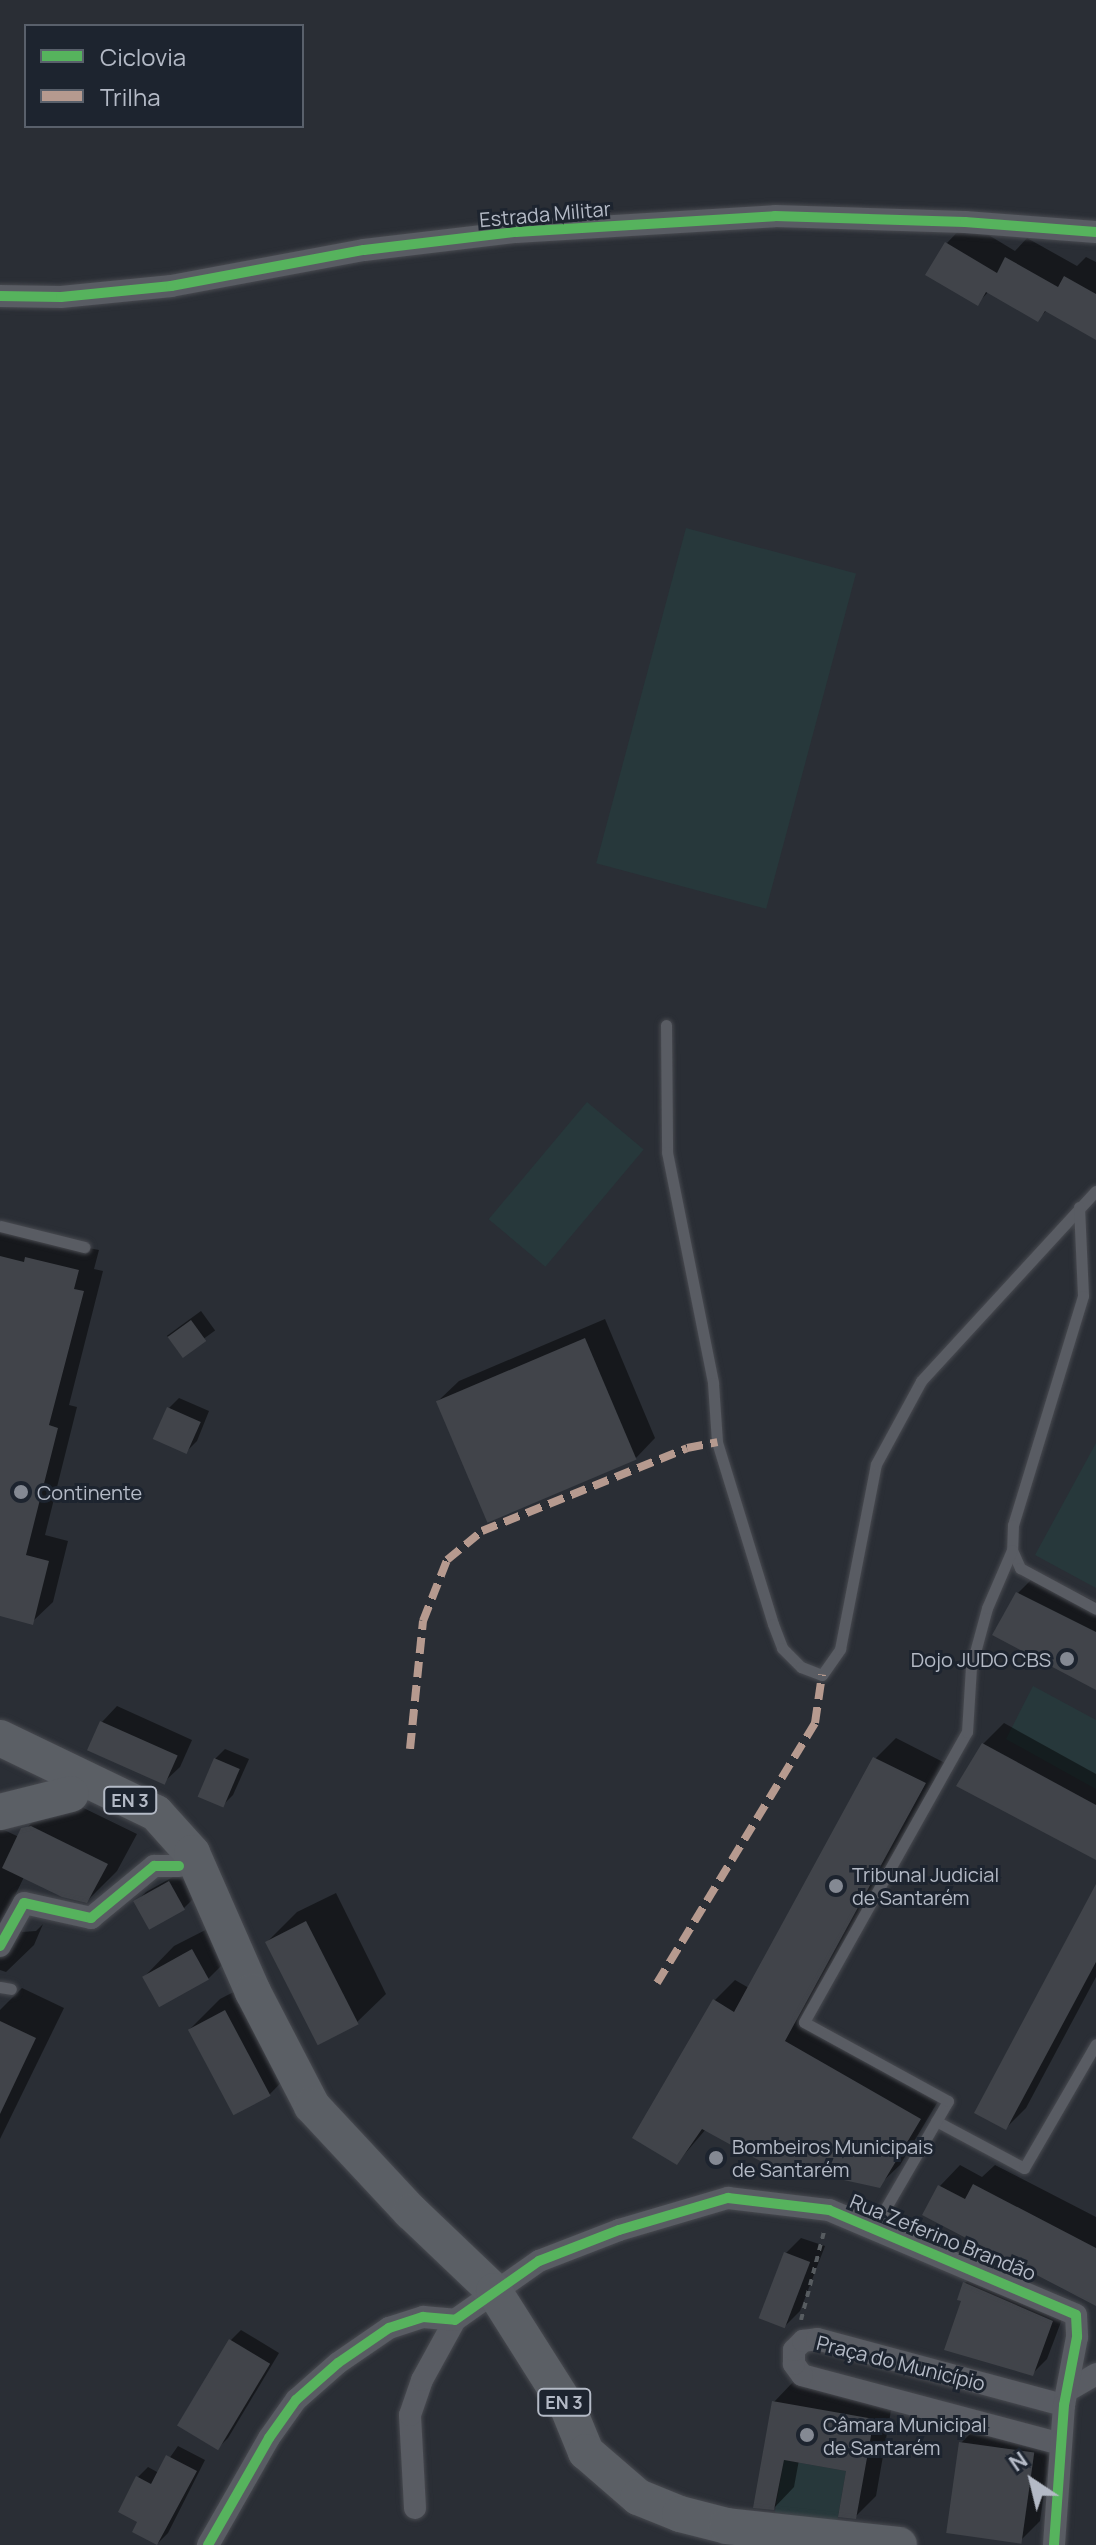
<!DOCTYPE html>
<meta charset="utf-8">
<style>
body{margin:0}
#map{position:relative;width:1096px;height:2545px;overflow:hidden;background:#2a2e35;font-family:Manrope,sans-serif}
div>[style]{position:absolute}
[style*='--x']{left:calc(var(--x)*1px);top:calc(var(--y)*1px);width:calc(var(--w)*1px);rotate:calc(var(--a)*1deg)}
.green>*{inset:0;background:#27383b;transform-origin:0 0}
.shadow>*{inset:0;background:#0007;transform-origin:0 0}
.building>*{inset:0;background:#41444a;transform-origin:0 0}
.path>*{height:4px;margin-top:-2px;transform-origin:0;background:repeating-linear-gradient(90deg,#575c60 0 6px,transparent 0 12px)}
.roads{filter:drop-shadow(0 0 2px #484a50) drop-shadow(0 0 2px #484a50)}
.service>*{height:11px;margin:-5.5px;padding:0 5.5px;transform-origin:5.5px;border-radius:5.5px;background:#595c63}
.minor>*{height:22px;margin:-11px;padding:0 11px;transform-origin:11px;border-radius:11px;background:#595c63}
.primary>*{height:36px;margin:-18px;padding:0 18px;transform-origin:18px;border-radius:18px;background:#5b5f65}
.quiet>*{height:8px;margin-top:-4px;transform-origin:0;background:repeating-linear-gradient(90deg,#b69a8f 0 16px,transparent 0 24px)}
.cycleway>*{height:10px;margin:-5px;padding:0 5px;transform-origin:5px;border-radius:5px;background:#56b35d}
.dots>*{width:22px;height:22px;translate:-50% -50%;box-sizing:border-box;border:4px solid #1d242f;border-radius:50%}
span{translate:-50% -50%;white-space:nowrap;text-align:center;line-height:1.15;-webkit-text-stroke:6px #1d242f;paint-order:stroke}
.shield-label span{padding:2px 6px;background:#1d242f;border:2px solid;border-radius:6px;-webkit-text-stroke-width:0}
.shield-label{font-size:18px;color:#b4bac6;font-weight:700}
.street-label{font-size:20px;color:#b4bac6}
.poi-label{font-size:20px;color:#b4bac6}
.left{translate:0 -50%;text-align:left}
.right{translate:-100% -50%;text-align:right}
.legend{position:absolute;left:24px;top:24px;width:280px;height:104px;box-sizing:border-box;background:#1d242f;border:2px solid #59606b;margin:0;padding:10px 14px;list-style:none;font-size:24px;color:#b4bac6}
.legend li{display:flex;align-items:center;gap:16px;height:40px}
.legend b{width:40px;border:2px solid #59606b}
.north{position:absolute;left:992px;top:2441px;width:80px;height:80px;-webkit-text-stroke:6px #1d242f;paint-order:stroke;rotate:325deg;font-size:22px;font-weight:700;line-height:32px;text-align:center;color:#b4bac6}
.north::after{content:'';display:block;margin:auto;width:28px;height:36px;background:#b4bac6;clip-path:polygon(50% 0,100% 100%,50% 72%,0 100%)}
</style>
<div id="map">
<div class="green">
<i style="left:686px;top:528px;width:176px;height:347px;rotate:15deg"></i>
<i style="left:587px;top:1102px;width:74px;height:153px;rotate:40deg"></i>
<i style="clip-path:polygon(1096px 1443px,1096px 1588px,1035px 1555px)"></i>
<i style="clip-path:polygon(1033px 1686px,1096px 1720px,1096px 1789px,1006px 1739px)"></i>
<i style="left:784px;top:2460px;width:63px;height:53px;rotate:10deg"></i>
</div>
<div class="shadow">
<i style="clip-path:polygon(967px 222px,1015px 251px,1027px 238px,1077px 266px,1086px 257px,1096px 262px,1096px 338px,1047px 310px,1038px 319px,989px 291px,978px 303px,947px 243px)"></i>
<i style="clip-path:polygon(0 1231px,99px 1250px,94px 1269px,103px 1271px,69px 1405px,77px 1407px,45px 1535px,68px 1541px,53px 1602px,32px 1622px,0 1614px)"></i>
<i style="left:201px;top:1311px;width:24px;height:42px;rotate:54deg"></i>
<i style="clip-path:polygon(605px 1319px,655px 1438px,635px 1459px,438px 1401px,459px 1381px)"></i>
<i style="clip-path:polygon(179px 1398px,209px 1411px,197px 1441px,187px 1451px,169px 1408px)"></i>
<i style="clip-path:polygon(1038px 1573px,1096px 1602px,1096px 1687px,1018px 1593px)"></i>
<i style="clip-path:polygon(117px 1706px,192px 1740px,180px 1767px,164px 1782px,102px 1722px)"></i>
<i style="clip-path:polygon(1004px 1723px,1096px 1774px,1096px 1858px,983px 1744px)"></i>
<i style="clip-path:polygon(896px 1738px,945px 1763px,804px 2020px,940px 2098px,900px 2165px,879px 2185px,706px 2129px,677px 2163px,714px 2001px,735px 1980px,749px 1988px,875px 1759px)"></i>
<i style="clip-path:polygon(225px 1749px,249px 1759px,233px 1795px,223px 1805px,215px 1759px)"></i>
<i style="clip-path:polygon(61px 1797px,137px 1834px,117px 1871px,87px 1901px,24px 1877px,8px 1910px,22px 1932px,36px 1931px,43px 1924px,34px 1945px,6px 1972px,0 1970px,0 1828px,19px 1837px,53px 1799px)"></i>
<i style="clip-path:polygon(180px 1873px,194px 1898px,184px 1908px,136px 1902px,146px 1892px)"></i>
<i style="clip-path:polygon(336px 1893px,386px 1994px,356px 2023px,267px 1942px,297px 1912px)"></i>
<i style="clip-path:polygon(1096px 1895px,1096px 1977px,1026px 2108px,1006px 2128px)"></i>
<i style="clip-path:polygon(223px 1921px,238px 1949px,208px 1979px,145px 1976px,174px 1946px)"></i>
<i style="clip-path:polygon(255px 1981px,298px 2065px,269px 2095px,190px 2029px,220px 1999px)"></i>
<i style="clip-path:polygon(22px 1988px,64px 2008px,0 2139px,0 2010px)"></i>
<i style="clip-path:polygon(960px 2165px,982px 2177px,995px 2165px,1096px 2217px,1096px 2304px,925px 2214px,940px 2186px)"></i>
<i style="clip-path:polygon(801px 2238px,825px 2246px,800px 2311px,785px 2326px,786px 2253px)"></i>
<i style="clip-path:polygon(980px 2269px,1067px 2306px,1047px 2359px,1032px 2374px,964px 2300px,965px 2283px)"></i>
<i style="clip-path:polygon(241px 2330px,279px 2353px,228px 2438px,218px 2448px,181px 2425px,231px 2340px)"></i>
<i style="clip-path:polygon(794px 2381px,893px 2399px,876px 2496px,855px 2517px,849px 2469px,799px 2460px,794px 2487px,774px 2508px,774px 2402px)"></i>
<i style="clip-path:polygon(982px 2422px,1053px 2432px,1040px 2521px,1020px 2541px,961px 2443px)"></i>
<i style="clip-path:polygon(178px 2446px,205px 2460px,168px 2533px,158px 2543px,138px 2477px,148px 2467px,159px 2473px)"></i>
</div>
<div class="building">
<i style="clip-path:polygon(945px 242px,997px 273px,1005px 257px,1058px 287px,1064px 276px,1096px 294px,1096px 340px,1045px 311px,1038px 322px,986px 292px,978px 306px,925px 275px)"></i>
<i style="clip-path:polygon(0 1256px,24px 1262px,25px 1257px,79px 1270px,74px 1289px,84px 1291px,49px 1425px,58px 1428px,26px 1555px,49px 1561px,33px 1625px,0 1616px)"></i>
<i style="left:191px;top:1320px;width:26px;height:29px;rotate:54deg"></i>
<i style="left:585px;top:1338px;width:132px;height:162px;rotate:67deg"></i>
<i style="left:167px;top:1407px;width:37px;height:35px;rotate:24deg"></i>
<i style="clip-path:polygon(1016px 1592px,1096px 1632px,1096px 1690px,992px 1635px)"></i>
<i style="left:100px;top:1721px;width:85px;height:32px;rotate:24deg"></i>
<i style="clip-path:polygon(982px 1743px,1096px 1805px,1096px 1860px,956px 1786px)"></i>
<i style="clip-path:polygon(873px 1757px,926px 1783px,785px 2041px,921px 2119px,880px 2188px,762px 2162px,702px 2129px,677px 2165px,632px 2138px,713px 1999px,734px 2012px)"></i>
<i style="left:214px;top:1758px;width:28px;height:42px;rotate:23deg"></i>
<i style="clip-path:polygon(31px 1826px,108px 1864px,87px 1903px,62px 1897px,2px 1868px,21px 1828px)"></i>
<i style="left:169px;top:1881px;width:33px;height:41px;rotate:61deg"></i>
<i style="clip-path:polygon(1096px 1884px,1096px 1962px,1006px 2130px,974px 2113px)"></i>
<i style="left:306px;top:1921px;width:116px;height:46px;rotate:63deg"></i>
<i style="left:192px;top:1949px;width:35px;height:57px;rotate:61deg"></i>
<i style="left:225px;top:2010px;width:97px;height:42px;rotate:62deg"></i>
<i style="clip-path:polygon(0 2021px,36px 2038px,0 2114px)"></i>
<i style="clip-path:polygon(973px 2184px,1096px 2248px,1096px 2306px,922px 2215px,938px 2185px,965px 2199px)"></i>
<i style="left:784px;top:2252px;width:28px;height:71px;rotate:21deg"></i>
<i style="clip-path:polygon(963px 2282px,1053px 2321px,1033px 2376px,944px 2350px,961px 2301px,957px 2300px)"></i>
<i style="left:229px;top:2339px;width:48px;height:101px;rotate:31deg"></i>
<i style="clip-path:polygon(772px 2401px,874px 2419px,856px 2519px,838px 2517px,846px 2471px,784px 2460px,774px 2510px,753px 2508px)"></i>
<i style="left:959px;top:2442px;width:76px;height:92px;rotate:8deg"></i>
<i style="clip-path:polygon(166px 2455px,197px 2471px,157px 2545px,132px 2532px,137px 2522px,118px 2512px,136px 2476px,151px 2484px)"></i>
</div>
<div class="path">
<i style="--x:801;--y:2320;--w:95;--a:-75.4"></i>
</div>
<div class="roads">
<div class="service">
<i style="--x:666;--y:1025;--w:127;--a:89.5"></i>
<i style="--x:667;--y:1152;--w:236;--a:78.7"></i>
<i style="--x:713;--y:1383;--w:59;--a:86.1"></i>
<i style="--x:717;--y:1442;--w:190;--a:72.9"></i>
<i style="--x:773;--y:1624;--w:26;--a:69"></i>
<i style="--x:782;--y:1648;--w:27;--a:45"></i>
<i style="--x:801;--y:1667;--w:22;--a:21"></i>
<i style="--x:822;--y:1675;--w:32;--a:-55"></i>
<i style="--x:840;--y:1649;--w:188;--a:-79"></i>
<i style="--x:876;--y:1464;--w:94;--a:-61.5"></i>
<i style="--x:921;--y:1381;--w:258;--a:-47.4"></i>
<i style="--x:1079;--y:1207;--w:89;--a:87.4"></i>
<i style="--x:1083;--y:1296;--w:239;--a:107"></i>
<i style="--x:1013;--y:1525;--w:25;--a:92"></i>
<i style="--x:1012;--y:1550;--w:20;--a:66"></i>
<i style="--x:1020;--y:1568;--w:86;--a:28.3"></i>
<i style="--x:0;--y:1226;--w:87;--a:14"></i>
<i style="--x:0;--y:1987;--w:11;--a:10"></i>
<i style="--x:936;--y:2121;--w:100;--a:28.1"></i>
<i style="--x:1024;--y:2168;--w:143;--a:-59.9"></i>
<i style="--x:874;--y:2228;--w:147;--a:-59.8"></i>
<i style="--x:948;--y:2101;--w:164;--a:-151.3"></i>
<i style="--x:804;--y:2022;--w:333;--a:-60.7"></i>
<i style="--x:967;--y:1732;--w:65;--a:-86.5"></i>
<i style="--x:971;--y:1667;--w:61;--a:-74.8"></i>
<i style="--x:987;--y:1608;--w:63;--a:-66.7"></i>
</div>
<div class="minor">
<i style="--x:0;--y:296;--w:61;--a:0.9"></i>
<i style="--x:61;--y:297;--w:111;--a:-5.7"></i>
<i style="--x:171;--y:286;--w:196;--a:-10.6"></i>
<i style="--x:364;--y:250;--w:153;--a:-6.8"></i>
<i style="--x:516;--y:232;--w:259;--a:-3.5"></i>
<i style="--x:775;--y:216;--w:190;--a:1.8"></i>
<i style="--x:965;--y:222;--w:131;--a:4.4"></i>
<i style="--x:0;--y:1946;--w:49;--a:-60.8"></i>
<i style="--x:24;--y:1903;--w:69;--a:12.6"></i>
<i style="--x:91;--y:1918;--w:82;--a:-39.5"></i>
<i style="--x:154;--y:1866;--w:25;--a:0"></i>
<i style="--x:1067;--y:2391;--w:34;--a:-30"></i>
<i style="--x:1061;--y:2444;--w:268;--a:-165.1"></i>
<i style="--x:802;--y:2375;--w:14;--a:-126"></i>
<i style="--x:794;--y:2364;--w:14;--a:-90"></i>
<i style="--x:794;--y:2350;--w:13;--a:-45"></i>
<i style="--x:803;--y:2341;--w:14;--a:-8"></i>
<i style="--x:817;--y:2339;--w:256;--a:15"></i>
<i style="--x:415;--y:2508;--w:93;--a:-93.1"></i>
<i style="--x:410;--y:2415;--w:37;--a:-71"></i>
<i style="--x:422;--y:2380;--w:68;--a:-61.2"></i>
<i style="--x:208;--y:2545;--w:123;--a:-60.3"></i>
<i style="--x:269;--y:2438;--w:47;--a:-54.6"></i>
<i style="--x:296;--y:2400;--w:56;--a:-41.4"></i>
<i style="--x:338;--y:2363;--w:62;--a:-34.5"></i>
<i style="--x:389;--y:2328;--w:36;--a:-18"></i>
<i style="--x:423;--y:2317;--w:32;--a:5"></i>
<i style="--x:455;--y:2320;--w:103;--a:-35.1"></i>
<i style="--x:539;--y:2261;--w:86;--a:-21.2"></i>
<i style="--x:619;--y:2230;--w:114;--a:-16.4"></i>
<i style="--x:728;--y:2198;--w:102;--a:6.8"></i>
<i style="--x:829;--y:2210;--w:268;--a:23"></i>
<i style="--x:1076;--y:2315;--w:22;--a:87"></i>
<i style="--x:1077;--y:2337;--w:69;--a:100.8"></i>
<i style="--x:1064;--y:2405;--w:140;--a:94.1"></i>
</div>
<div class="primary">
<i style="--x:0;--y:1738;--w:173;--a:25.7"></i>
<i style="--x:156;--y:1813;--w:54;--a:48"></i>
<i style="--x:192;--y:1853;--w:152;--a:66.3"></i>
<i style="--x:253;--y:1992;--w:128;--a:62.6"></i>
<i style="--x:312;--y:2106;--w:145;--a:47"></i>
<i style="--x:411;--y:2212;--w:115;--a:43.6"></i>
<i style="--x:494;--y:2291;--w:138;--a:57.7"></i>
<i style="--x:568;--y:2408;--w:48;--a:67.8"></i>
<i style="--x:586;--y:2452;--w:69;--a:40.9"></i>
<i style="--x:638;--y:2497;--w:45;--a:22"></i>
<i style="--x:680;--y:2514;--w:49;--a:14.3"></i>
<i style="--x:727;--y:2526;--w:173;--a:6.3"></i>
<i style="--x:0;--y:1812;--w:73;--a:-14.2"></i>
</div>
</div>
<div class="quiet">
<i style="--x:410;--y:1749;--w:129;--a:-84.2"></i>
<i style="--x:423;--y:1621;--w:66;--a:-68.5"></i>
<i style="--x:447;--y:1560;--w:45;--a:-39.6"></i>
<i style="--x:482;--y:1531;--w:221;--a:-22"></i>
<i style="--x:687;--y:1448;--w:31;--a:-11"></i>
<i style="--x:657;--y:1983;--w:304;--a:-58.7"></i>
<i style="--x:815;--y:1723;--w:49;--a:-81.7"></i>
</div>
<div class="cycleway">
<i style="--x:0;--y:296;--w:61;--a:0.9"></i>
<i style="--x:61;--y:297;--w:111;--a:-5.7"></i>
<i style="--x:171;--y:286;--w:196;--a:-10.6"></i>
<i style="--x:364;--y:250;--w:153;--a:-6.8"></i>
<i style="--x:516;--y:232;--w:259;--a:-3.5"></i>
<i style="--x:775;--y:216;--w:190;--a:1.8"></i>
<i style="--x:965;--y:222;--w:131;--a:4.4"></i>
<i style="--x:0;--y:1946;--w:49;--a:-60.8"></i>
<i style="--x:24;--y:1903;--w:69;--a:12.6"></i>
<i style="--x:91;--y:1918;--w:82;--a:-39.5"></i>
<i style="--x:154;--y:1866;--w:25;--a:0"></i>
<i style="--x:208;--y:2545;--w:123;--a:-60.3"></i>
<i style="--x:269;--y:2438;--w:47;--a:-54.6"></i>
<i style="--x:296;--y:2400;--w:56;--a:-41.4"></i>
<i style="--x:338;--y:2363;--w:62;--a:-34.5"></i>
<i style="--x:389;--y:2328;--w:36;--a:-18"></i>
<i style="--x:423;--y:2317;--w:32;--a:5"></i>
<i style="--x:455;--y:2320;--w:103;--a:-35.1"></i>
<i style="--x:539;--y:2261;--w:86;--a:-21.2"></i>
<i style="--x:619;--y:2230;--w:114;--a:-16.4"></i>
<i style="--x:728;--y:2198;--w:102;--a:6.8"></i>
<i style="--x:829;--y:2210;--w:268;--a:23"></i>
<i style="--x:1076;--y:2315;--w:22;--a:87"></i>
<i style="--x:1077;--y:2337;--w:69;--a:100.8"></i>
<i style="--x:1064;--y:2405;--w:140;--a:94.1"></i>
</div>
<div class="dots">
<i style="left:21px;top:1492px;background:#848993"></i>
<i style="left:1067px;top:1659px;background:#848993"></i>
<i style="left:836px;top:1886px;background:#848993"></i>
<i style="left:716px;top:2158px;background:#848993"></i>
<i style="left:807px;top:2435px;background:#848993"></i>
</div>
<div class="shield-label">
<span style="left:130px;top:1800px">EN 3</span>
<span style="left:564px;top:2402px">EN 3</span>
</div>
<div class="street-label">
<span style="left:545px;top:214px;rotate:-5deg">Estrada Militar</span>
<span style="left:943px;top:2237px;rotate:22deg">Rua Zeferino Brandão</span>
<span style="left:901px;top:2363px;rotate:14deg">Praça do Município</span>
</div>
<div class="poi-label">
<span class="left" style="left:37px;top:1492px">Continente</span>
<span class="right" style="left:1051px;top:1659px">Dojo JUDO CBS</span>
<span class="left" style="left:852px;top:1886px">Tribunal Judicial<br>de Santarém</span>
<span class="left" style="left:732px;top:2158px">Bombeiros Municipais<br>de Santarém</span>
<span class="left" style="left:823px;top:2436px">Câmara Municipal<br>de Santarém</span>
</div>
<ul class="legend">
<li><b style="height:10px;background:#56b35d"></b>Ciclovia</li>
<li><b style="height:10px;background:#b69a8f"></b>Trilha</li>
</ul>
<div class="north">N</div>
</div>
